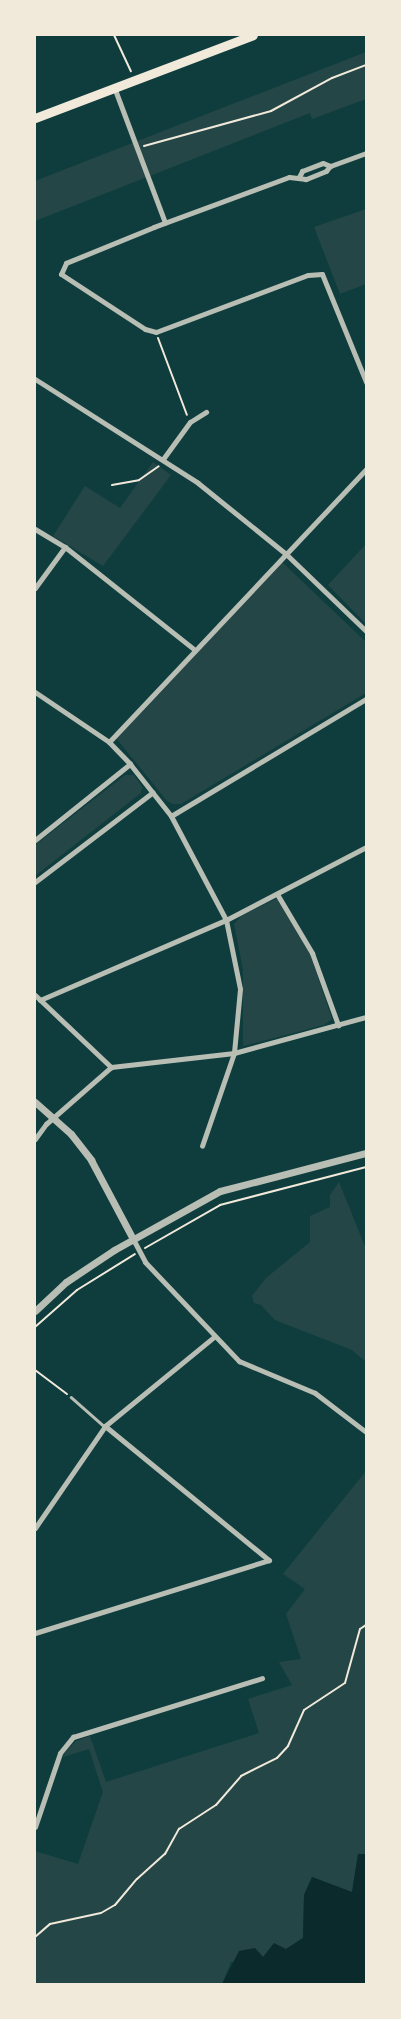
<!DOCTYPE html>
<style>
body{margin:0}
#map{position:relative;width:401px;height:2019px;overflow:hidden;background:#0f3d3e;font-family:Karla,sans-serif}
div>[style]{position:absolute}
[style*='--x']{left:calc(var(--x)*1px);top:calc(var(--y)*1px);width:calc(var(--w)*1px);rotate:calc(var(--a)*1deg)}
.green>*{inset:0;background:#244646}
.water>*{inset:0;background:#0a2a2b}
.path>*{height:2px;margin:-1px;padding:0 1px;transform-origin:1px;border-radius:1px;background:#f1e9da}
.service>*{height:2.5px;margin:-1.25px;padding:0 1.25px;transform-origin:1.25px;border-radius:1.25px;background:#b8beb3}
.minor>*{height:5px;margin:-2.5px;padding:0 2.5px;transform-origin:2.5px;border-radius:2.5px;background:#b8beb3}
.tertiary>*{height:7px;margin:-3.5px;padding:0 3.5px;transform-origin:3.5px;border-radius:3.5px;background:#b8beb3}
.primary>*{height:9px;margin:-4.5px;padding:0 4.5px;transform-origin:4.5px;border-radius:4.5px;background:#f1e9da}
span{translate:-50% -50%;white-space:nowrap;text-align:center;line-height:1.15;-webkit-text-stroke:5px #f1e9da;paint-order:stroke}
.frame{position:absolute;inset:0;border:36px solid #f1e9da;pointer-events:none}
</style>
<div id="map">
<div class="green">
<i style="clip-path:polygon(366px 52px,366px 99px,312px 119px,310px 113px,35px 221px,35px 181px)"></i>
<i style="clip-path:polygon(366px 209px,366px 284px,340px 294px,314px 227px)"></i>
<i style="clip-path:polygon(153px 462px,171px 475px,103px 566px,53px 536px,85px 486px,120px 508px)"></i>
<i style="clip-path:polygon(366px 544px,366px 624px,328px 585px)"></i>
<i style="clip-path:polygon(282px 562px,366px 642px,366px 693px,181px 804px,173px 804px,167px 801px,116px 738px)"></i>
<i style="clip-path:polygon(125px 775px,134px 775px,142px 787px,141px 793px,35px 876px,35px 845px)"></i>
<i style="clip-path:polygon(278px 898px,310px 954px,332px 1019px,324px 1025px,243px 1046px,243px 969px,234px 924px,241px 916px)"></i>
<i style="clip-path:polygon(339px 1182px,366px 1249px,366px 1362px,352px 1350px,275px 1320px,261px 1305px,254px 1303px,252px 1296px,266px 1278px,310px 1242px,310px 1216px,330px 1207px,330px 1195px)"></i>
<i style="clip-path:polygon(366px 1471px,366px 1854px,358px 1854px,352px 1892px,312px 1877px,304px 1895px,303px 1938px,286px 1949px,263px 1957px,231px 1962px,222px 1984px,35px 1984px,35px 1851px,78px 1864px,103px 1792px,89px 1749px,63px 1757px,67px 1750px,76px 1741px,90px 1736px,106px 1782px,259px 1733px,248px 1699px,292px 1685px,279px 1662px,301px 1659px,286px 1614px,305px 1589px,283px 1574px)"></i>
</div>
<div class="water">
<i style="clip-path:polygon(358px 1854px,366px 1854px,366px 1984px,222px 1984px,239px 1951px,255px 1948px,263px 1957px,274px 1943px,286px 1949px,303px 1938px,304px 1895px,312px 1877px,352px 1892px)"></i>
</div>
<div class="path">
<i style="--x:114;--y:35;--w:40;--a:65"></i>
<i style="--x:144;--y:146;--w:132;--a:-15.4"></i>
<i style="--x:271;--y:111;--w:69;--a:-28.4"></i>
<i style="--x:332;--y:78;--w:36;--a:-21"></i>
<i style="--x:158;--y:338;--w:82;--a:69.4"></i>
<i style="--x:112;--y:485;--w:27;--a:-10"></i>
<i style="--x:139;--y:480;--w:24;--a:-35"></i>
<i style="--x:145;--y:1248;--w:86;--a:-29.8"></i>
<i style="--x:220;--y:1205;--w:151;--a:-14.6"></i>
<i style="--x:35;--y:1327;--w:56;--a:-41.4"></i>
<i style="--x:77;--y:1290;--w:68;--a:-31.8"></i>
<i style="--x:35;--y:1370;--w:40;--a:37"></i>
<i style="--x:35;--y:1937;--w:20;--a:-41"></i>
<i style="--x:50;--y:1924;--w:52;--a:-12.2"></i>
<i style="--x:101;--y:1913;--w:16;--a:-30"></i>
<i style="--x:115;--y:1905;--w:34;--a:-50"></i>
<i style="--x:137;--y:1879;--w:38;--a:-42"></i>
<i style="--x:165;--y:1854;--w:29;--a:-61"></i>
<i style="--x:179;--y:1829;--w:44;--a:-33"></i>
<i style="--x:216;--y:1805;--w:38;--a:-49"></i>
<i style="--x:241;--y:1776;--w:40;--a:-26.6"></i>
<i style="--x:277;--y:1758;--w:16;--a:-47"></i>
<i style="--x:288;--y:1746;--w:39;--a:-66"></i>
<i style="--x:304;--y:1710;--w:49;--a:-33.4"></i>
<i style="--x:345;--y:1683;--w:56;--a:-74.5"></i>
<i style="--x:360;--y:1629;--w:7;--a:-34"></i>
<i style="--x:35;--y:1983;--w:1;--a:90"></i>
</div>
<div class="service">
<i style="--x:71;--y:1397;--w:44;--a:41.3"></i>
</div>
<div class="minor">
<i style="--x:114;--y:87;--w:145;--a:69.4"></i>
<i style="--x:366;--y:153;--w:38;--a:160"></i>
<i style="--x:330;--y:166;--w:6;--a:129"></i>
<i style="--x:326;--y:171;--w:22;--a:158"></i>
<i style="--x:306;--y:179;--w:17;--a:-173"></i>
<i style="--x:289;--y:177;--w:144;--a:159.7"></i>
<i style="--x:154;--y:227;--w:95;--a:157.8"></i>
<i style="--x:66;--y:263;--w:12;--a:114"></i>
<i style="--x:61;--y:274;--w:100;--a:33.2"></i>
<i style="--x:145;--y:329;--w:11;--a:15"></i>
<i style="--x:156;--y:332;--w:162;--a:-20.6"></i>
<i style="--x:308;--y:275;--w:14;--a:-4"></i>
<i style="--x:322;--y:274;--w:117;--a:67.8"></i>
<i style="--x:299;--y:177;--w:7;--a:-63"></i>
<i style="--x:302;--y:171;--w:22;--a:-21"></i>
<i style="--x:323;--y:163;--w:8;--a:23"></i>
<i style="--x:35;--y:379;--w:193;--a:32.5"></i>
<i style="--x:198;--y:483;--w:113;--a:38.9"></i>
<i style="--x:286;--y:554;--w:111;--a:43.9"></i>
<i style="--x:163;--y:459;--w:46;--a:-53.9"></i>
<i style="--x:190;--y:422;--w:19;--a:-32"></i>
<i style="--x:35;--y:529;--w:35;--a:31"></i>
<i style="--x:65;--y:547;--w:166;--a:38.4"></i>
<i style="--x:35;--y:588;--w:51;--a:-53.8"></i>
<i style="--x:35;--y:692;--w:89;--a:34"></i>
<i style="--x:109;--y:742;--w:30;--a:46"></i>
<i style="--x:130;--y:764;--w:66;--a:51.7"></i>
<i style="--x:171;--y:816;--w:118;--a:62.1"></i>
<i style="--x:226;--y:920;--w:70;--a:78.5"></i>
<i style="--x:240;--y:989;--w:64;--a:95.4"></i>
<i style="--x:234;--y:1053;--w:98;--a:109"></i>
<i style="--x:109;--y:742;--w:375;--a:-46.7"></i>
<i style="--x:171;--y:816;--w:227;--a:-31"></i>
<i style="--x:35;--y:840;--w:122;--a:-38.7"></i>
<i style="--x:35;--y:882;--w:148;--a:-37.3"></i>
<i style="--x:277;--y:894;--w:69;--a:59.3"></i>
<i style="--x:312;--y:953;--w:77;--a:70.1"></i>
<i style="--x:35;--y:995;--w:105;--a:43.5"></i>
<i style="--x:40;--y:1000;--w:202;--a:-23.3"></i>
<i style="--x:226;--y:920;--w:158;--a:-27.5"></i>
<i style="--x:35;--y:1139;--w:19;--a:-54"></i>
<i style="--x:46;--y:1124;--w:86;--a:-41.2"></i>
<i style="--x:111;--y:1067;--w:124;--a:-6.5"></i>
<i style="--x:234;--y:1053;--w:137;--a:-15.3"></i>
<i style="--x:133;--y:1239;--w:26;--a:62"></i>
<i style="--x:145;--y:1262;--w:137;--a:46.5"></i>
<i style="--x:239;--y:1361;--w:82;--a:22.8"></i>
<i style="--x:315;--y:1393;--w:64;--a:37.4"></i>
<i style="--x:105;--y:1426;--w:212;--a:39.3"></i>
<i style="--x:35;--y:1528;--w:124;--a:-55.5"></i>
<i style="--x:105;--y:1426;--w:142;--a:-39.3"></i>
<i style="--x:35;--y:1633;--w:245;--a:-17.3"></i>
<i style="--x:35;--y:1827;--w:78;--a:-71.3"></i>
<i style="--x:60;--y:1753;--w:21;--a:-51"></i>
<i style="--x:73;--y:1737;--w:198;--a:-17.3"></i>
</div>
<div class="tertiary">
<i style="--x:35;--y:1102;--w:48;--a:41.6"></i>
<i style="--x:71;--y:1134;--w:33;--a:52"></i>
<i style="--x:91;--y:1160;--w:89;--a:62"></i>
<i style="--x:35;--y:1311;--w:42;--a:-43.1"></i>
<i style="--x:66;--y:1282;--w:58;--a:-33.7"></i>
<i style="--x:114;--y:1250;--w:121;--a:-29.1"></i>
<i style="--x:220;--y:1191;--w:151;--a:-14.6"></i>
</div>
<div class="primary">
<i style="--x:35;--y:118;--w:233;--a:-20.8"></i>
</div>
<div class="frame"></div>
</div>
